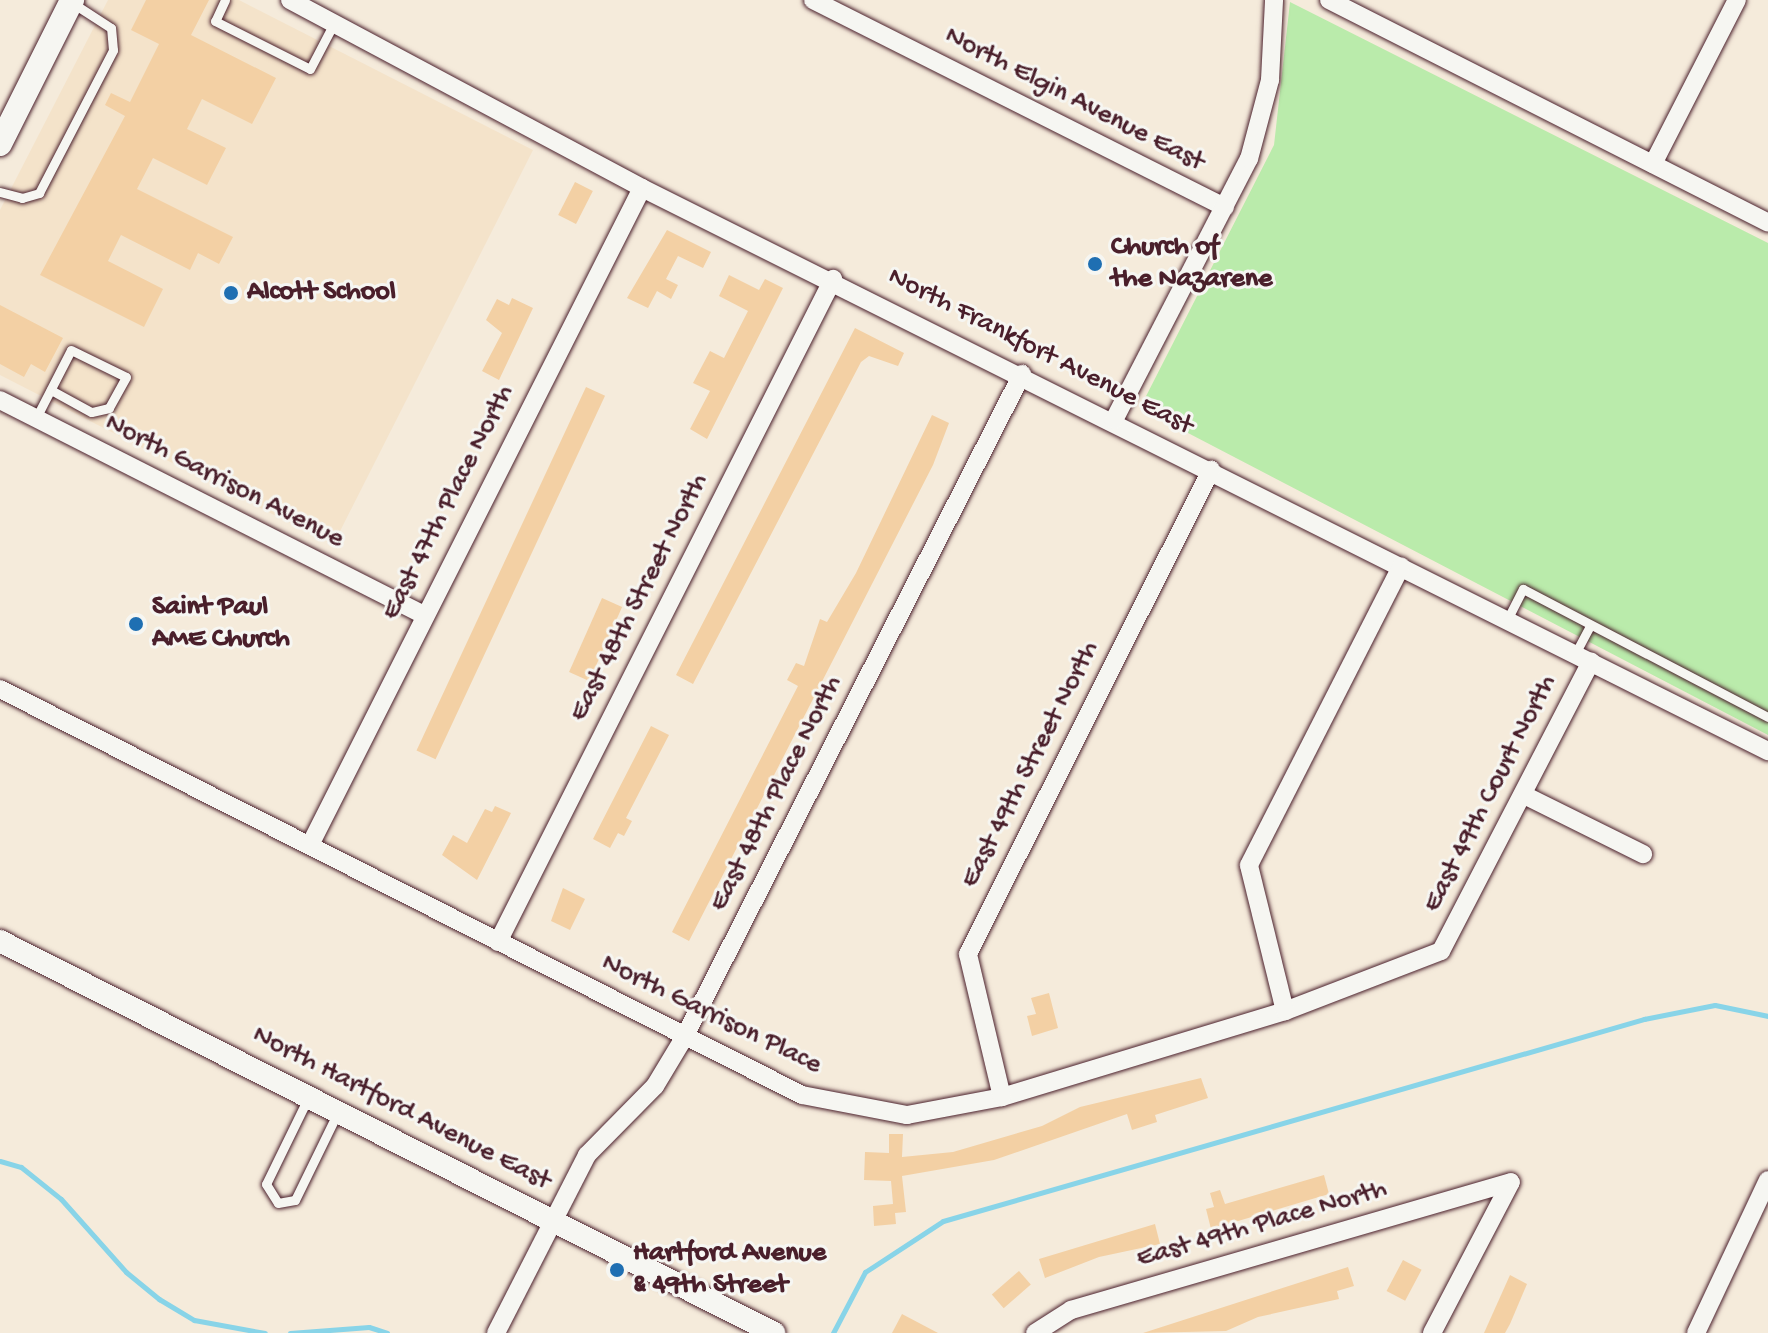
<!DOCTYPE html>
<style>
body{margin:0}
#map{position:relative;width:1768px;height:1333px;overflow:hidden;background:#f5ebdb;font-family:"Gochi Hand",sans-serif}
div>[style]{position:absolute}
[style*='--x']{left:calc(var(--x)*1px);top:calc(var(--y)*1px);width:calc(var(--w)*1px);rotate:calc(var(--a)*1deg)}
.built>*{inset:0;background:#f4e3ca}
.green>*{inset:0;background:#baebab}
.stream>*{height:5px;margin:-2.5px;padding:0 2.5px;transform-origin:2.5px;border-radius:2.5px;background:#88d4e8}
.building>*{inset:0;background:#f3d0a4;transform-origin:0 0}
.roads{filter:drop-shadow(0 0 2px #4a1f2b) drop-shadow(0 0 2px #4a1f2b)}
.service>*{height:9px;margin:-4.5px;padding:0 4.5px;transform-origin:4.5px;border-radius:4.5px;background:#f6f6f2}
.minor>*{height:18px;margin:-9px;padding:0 9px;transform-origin:9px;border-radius:9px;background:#f6f6f2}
.tertiary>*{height:22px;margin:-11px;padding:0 11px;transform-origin:11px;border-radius:11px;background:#f6f6f2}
.secondary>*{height:24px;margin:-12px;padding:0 12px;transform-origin:12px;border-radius:12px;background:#f6f6f2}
.dots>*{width:22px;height:22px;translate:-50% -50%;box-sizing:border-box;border:4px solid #f6f6f2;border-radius:50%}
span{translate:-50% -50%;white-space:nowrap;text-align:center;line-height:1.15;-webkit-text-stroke:6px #f6f6f2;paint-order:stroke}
.street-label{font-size:28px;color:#4a1f2b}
.poi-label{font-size:28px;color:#4a1f2b;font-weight:700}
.left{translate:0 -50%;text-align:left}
</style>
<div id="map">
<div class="built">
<i style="clip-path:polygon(108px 0,239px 0,533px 150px,333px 545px,0 375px,0 210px)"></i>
</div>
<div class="green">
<i style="clip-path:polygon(1290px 2px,1768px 243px,1768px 735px,1140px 408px,1274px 145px)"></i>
</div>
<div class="stream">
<i style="--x:0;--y:1161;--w:22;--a:16"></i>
<i style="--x:21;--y:1167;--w:51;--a:38.7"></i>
<i style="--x:61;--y:1199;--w:98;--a:48.3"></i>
<i style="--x:126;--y:1272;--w:43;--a:39.3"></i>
<i style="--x:159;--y:1299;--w:41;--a:31"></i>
<i style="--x:194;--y:1320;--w:72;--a:10.4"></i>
<i style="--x:290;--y:1333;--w:79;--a:-4.3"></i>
<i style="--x:369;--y:1327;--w:19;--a:18"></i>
<i style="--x:833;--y:1333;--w:69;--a:-62.3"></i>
<i style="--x:865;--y:1272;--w:93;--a:-33.2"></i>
<i style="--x:943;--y:1221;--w:730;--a:-16.07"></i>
<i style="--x:1644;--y:1019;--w:72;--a:-11.2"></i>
<i style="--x:1715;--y:1005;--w:54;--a:11.7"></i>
</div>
<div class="building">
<i style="clip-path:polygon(146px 0,209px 0,191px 35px,276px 78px,252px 124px,202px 99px,187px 129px,226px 148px,207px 185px,153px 158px,137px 189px,233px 237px,219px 264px,198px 253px,190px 270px,121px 235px,108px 261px,163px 289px,144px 327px,40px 275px,125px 116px,105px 105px,111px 93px,130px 102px,159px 44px,131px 30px)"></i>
<i style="left:575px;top:182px;width:20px;height:37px;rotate:27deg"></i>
<i style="clip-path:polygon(667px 230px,711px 252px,703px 268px,678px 256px,666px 279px,678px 285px,671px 299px,657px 291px,648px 308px,627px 298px)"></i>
<i style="clip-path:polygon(729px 275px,759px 290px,765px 279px,783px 288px,707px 439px,690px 429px,710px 391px,693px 383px,710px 351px,724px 358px,748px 311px,719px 296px)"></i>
<i style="clip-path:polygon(512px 298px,533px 308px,499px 380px,482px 371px,502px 333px,486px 320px,497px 299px,509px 305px)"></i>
<i style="clip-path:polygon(0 305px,63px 338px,45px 372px,31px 364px,24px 377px,0 364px)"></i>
<i style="clip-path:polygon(855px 328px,904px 353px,898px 366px,869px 356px,861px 362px,693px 684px,676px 675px)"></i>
<i style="left:586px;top:387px;width:21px;height:401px;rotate:25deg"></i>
<i style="clip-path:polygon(932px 415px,949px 423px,933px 465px,689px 941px,672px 932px,798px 686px,787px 680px,796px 663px,804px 666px,820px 619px,827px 622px,856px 573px)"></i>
<i style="left:602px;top:598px;width:22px;height:81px;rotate:24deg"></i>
<i style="clip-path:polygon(651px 726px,669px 735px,626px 818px,632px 821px,624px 836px,618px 833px,610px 848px,593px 839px)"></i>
<i style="clip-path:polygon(495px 806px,511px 813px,477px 880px,442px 855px,453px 835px,467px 843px,485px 809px,492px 812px)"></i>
<i style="clip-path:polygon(563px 888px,585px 899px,570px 930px,551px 921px)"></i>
<i style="clip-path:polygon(1049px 993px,1058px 1028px,1032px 1036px,1027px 1016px,1036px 1014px,1031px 998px)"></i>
<i style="clip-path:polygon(1201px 1078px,1208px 1098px,1155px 1115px,1157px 1122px,1132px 1130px,1127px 1114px,994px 1160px,902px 1176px,906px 1212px,895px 1213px,896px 1224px,874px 1226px,873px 1206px,893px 1204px,891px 1181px,864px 1180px,865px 1152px,889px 1153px,889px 1134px,903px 1134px,902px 1157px,953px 1152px,1042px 1126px,1080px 1107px)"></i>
<i style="clip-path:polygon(1324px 1175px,1329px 1194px,1211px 1229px,1206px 1209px,1214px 1207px,1210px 1193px,1220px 1190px,1225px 1204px)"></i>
<i style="clip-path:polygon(1155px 1224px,1160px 1244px,1099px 1257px,1045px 1278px,1039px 1259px)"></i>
<i style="left:1403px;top:1260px;width:21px;height:35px;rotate:28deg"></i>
<i style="clip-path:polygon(1348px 1267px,1354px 1286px,1337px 1291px,1339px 1299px,1258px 1317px,1226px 1331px,1143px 1333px)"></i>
<i style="left:1019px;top:1271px;width:18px;height:36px;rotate:49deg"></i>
<i style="clip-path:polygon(1510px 1275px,1527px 1284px,1510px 1324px,1505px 1333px,1484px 1333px)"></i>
<i style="clip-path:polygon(902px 1314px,938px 1333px,892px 1333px)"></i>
</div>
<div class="roads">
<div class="service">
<i style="--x:225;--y:0;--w:23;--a:115"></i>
<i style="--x:215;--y:21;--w:106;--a:26.8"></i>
<i style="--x:310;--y:69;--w:52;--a:-62.4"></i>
<i style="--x:0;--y:192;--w:23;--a:15"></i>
<i style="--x:22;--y:198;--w:18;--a:-16"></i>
<i style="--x:39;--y:193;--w:161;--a:-62.6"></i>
<i style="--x:113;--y:50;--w:22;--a:-95"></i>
<i style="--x:111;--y:28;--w:48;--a:-147"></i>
<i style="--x:36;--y:418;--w:76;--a:-62.8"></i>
<i style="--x:71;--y:350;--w:61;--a:26.1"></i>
<i style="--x:126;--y:377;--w:35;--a:119"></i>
<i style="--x:109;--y:408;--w:18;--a:167"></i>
<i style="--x:91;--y:412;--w:46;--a:-151.2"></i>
<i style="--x:1507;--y:620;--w:35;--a:-63"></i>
<i style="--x:1523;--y:589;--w:276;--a:27.6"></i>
<i style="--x:1575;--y:654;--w:32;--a:-62"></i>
<i style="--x:309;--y:1096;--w:98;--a:116"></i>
<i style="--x:266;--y:1184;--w:22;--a:58"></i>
<i style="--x:278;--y:1203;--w:17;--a:-10"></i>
<i style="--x:295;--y:1200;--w:96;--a:-64"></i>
</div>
<div class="minor">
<i style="--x:290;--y:0;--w:399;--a:28.1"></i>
<i style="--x:642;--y:188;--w:1259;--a:26.57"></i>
<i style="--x:813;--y:0;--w:461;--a:26.7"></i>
<i style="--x:1329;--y:0;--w:492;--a:26.9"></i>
<i style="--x:1653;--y:164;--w:184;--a:-62.9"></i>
<i style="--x:0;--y:400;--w:473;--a:26.9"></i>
<i style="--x:1114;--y:420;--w:294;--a:-62.7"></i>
<i style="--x:1249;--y:159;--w:82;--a:-75.1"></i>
<i style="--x:1270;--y:80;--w:80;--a:-87.1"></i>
<i style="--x:0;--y:689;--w:899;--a:26.85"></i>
<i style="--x:802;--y:1095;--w:107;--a:10.8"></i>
<i style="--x:907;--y:1115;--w:97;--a:-10.7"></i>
<i style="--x:1002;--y:1097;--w:296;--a:-16.9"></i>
<i style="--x:1285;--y:1011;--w:167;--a:-21"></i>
<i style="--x:1441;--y:951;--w:326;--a:-62.6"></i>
<i style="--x:1524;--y:795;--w:133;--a:26.4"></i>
<i style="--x:310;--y:845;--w:736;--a:-63.19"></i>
<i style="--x:498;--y:942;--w:743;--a:-63.19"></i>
<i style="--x:1285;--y:1011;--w:150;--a:-103.9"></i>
<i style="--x:1249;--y:865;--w:335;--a:-63"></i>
<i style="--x:1002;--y:1097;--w:147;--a:-103.4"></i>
<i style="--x:968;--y:954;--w:542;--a:-63.34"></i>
<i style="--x:496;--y:1333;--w:200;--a:-62.9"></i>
<i style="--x:587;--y:1155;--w:97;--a:-45.4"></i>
<i style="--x:655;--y:1086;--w:58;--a:-59"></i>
<i style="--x:685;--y:1036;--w:743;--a:-63.02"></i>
<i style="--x:1035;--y:1333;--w:43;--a:-32.6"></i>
<i style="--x:1071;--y:1310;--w:458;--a:-16.2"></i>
<i style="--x:1432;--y:1333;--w:170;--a:-62.4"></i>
<i style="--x:1696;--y:1333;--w:169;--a:-64.8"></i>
</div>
<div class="tertiary">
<i style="--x:0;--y:941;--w:868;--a:26.86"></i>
</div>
<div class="secondary">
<i style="--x:0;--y:144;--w:161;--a:-63.4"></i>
</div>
</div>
<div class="dots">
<i style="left:1095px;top:264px;background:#1f6fb2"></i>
<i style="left:231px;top:293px;background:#1f6fb2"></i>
<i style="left:136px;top:624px;background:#1f6fb2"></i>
<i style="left:617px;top:1270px;background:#1f6fb2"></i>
</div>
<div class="street-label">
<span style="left:1074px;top:100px;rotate:27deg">North Elgin Avenue East</span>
<span style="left:1040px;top:352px;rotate:27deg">North Frankfort Avenue East</span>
<span style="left:224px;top:482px;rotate:27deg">North Garrison Avenue</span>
<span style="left:449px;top:503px;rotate:-63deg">East 47th Place North</span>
<span style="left:640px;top:598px;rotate:-63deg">East 48th Street North</span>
<span style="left:1031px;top:765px;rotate:-63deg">East 49th Street North</span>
<span style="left:777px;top:794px;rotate:-63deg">East 48th Place North</span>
<span style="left:1491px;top:794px;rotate:-63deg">East 49th Court North</span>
<span style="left:711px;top:1015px;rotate:26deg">North Garrison Place</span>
<span style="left:401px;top:1109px;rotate:27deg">North Hartford Avenue East</span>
<span style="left:1262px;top:1225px;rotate:-16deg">East 49th Place North</span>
</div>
<div class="poi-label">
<span class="left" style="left:1111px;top:264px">Church of<br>the Nazarene</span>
<span class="left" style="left:247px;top:293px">Alcott School</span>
<span class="left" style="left:152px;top:624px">Saint Paul<br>AME Church</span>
<span class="left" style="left:633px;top:1270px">Hartford Avenue<br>&amp; 49th Street</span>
</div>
</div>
